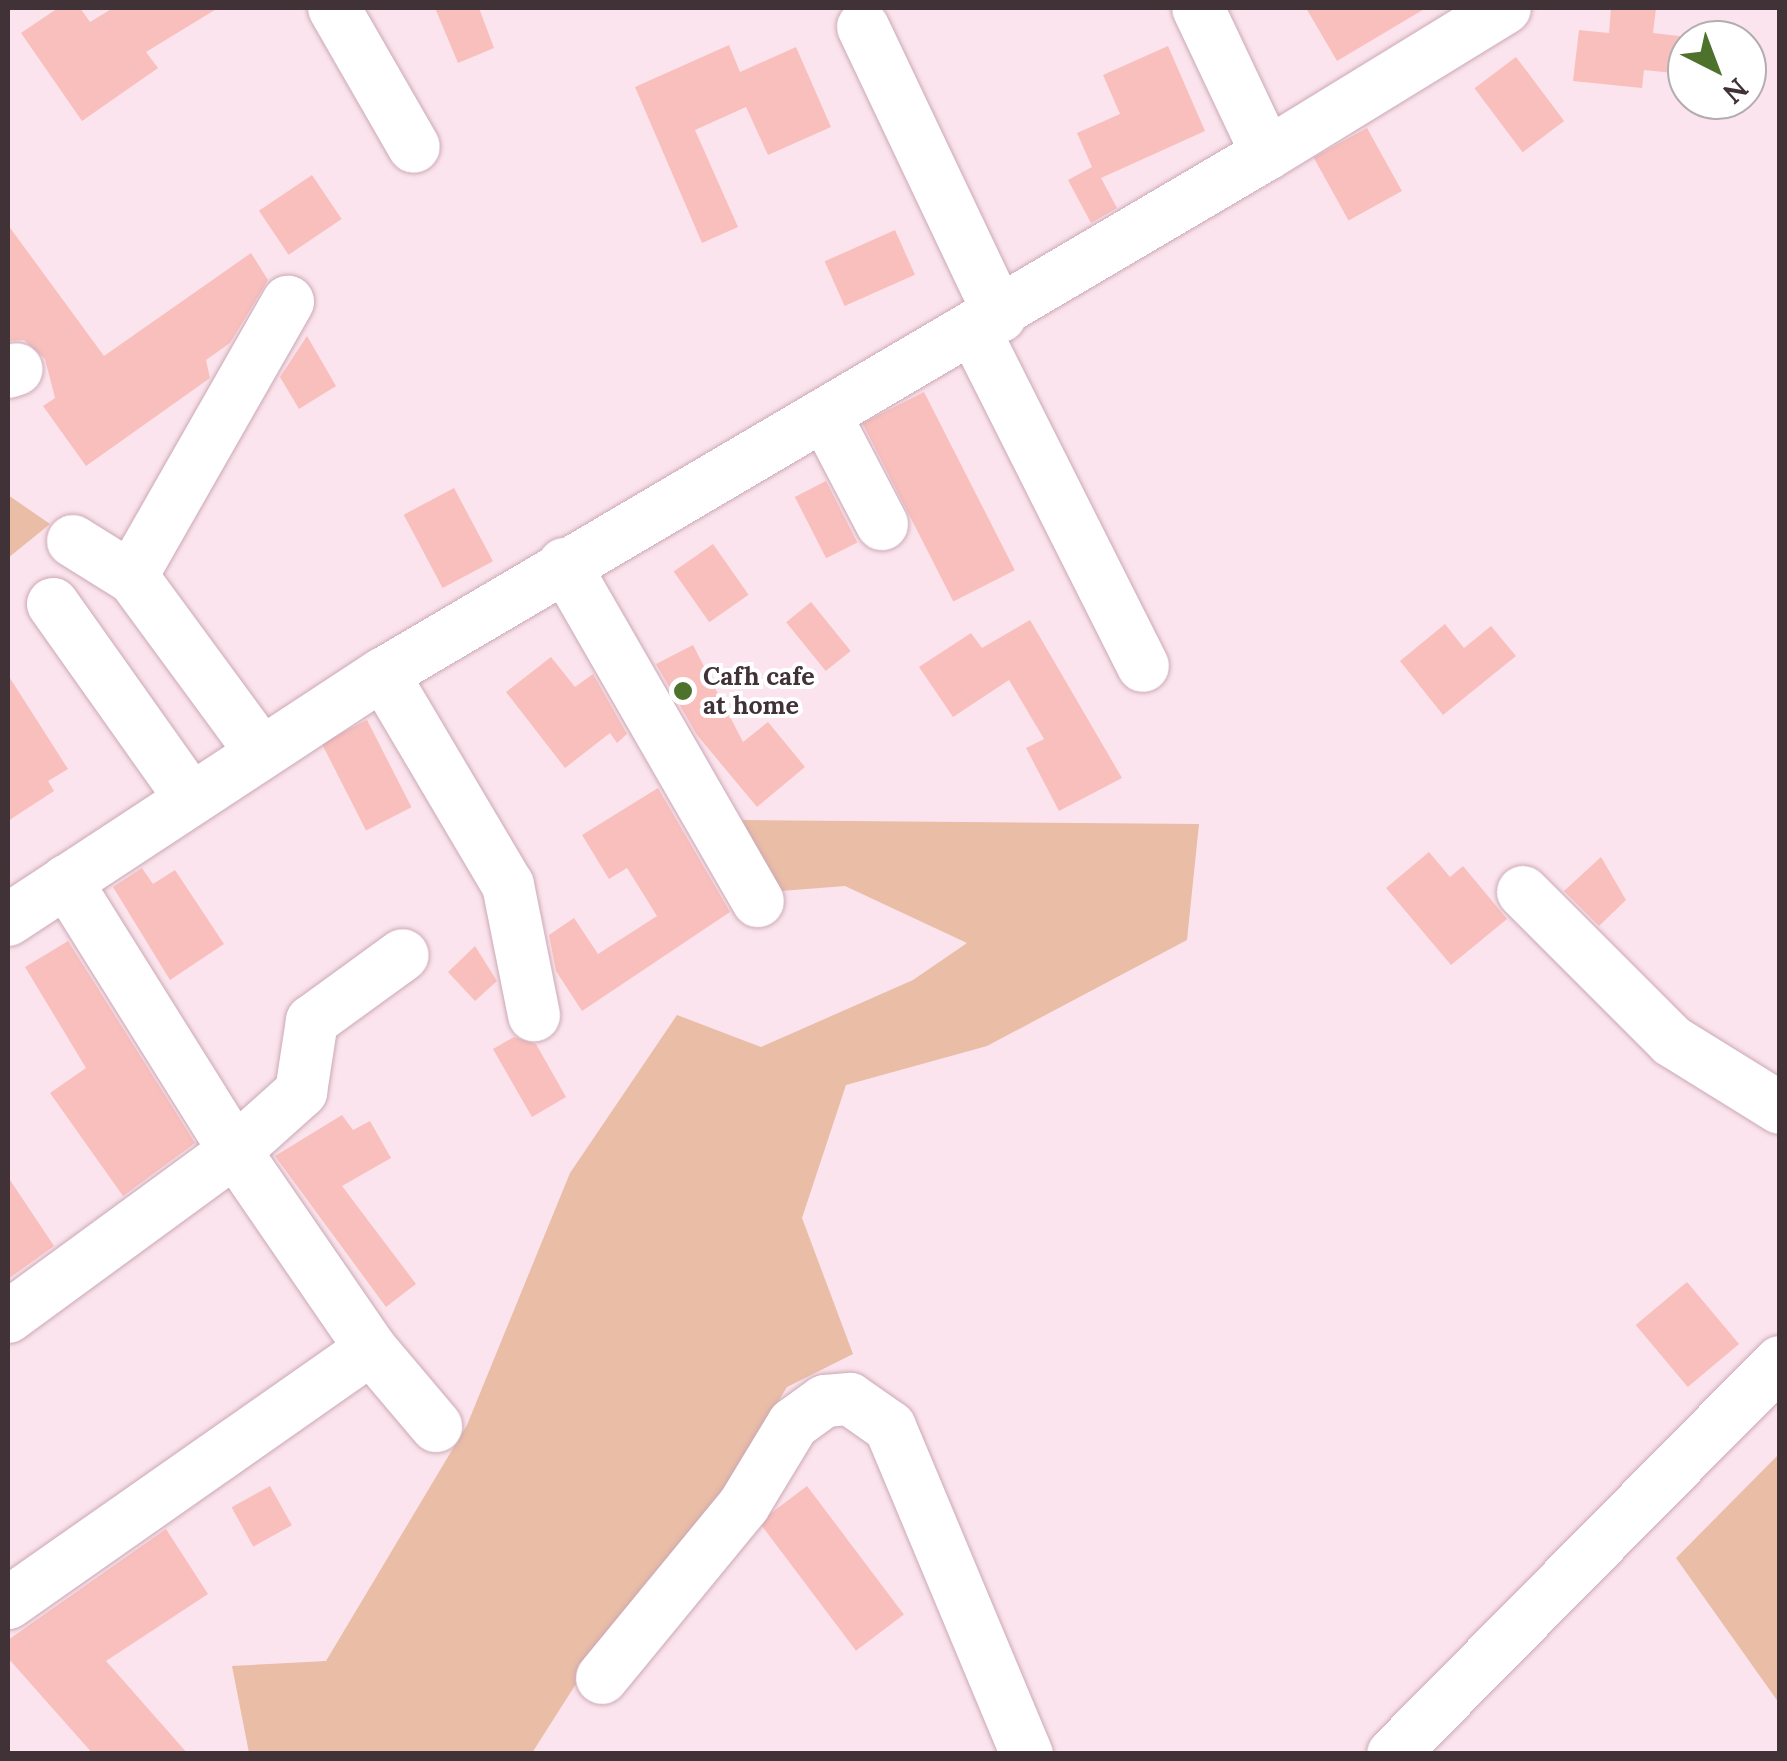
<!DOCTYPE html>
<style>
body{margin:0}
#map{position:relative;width:1787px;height:1761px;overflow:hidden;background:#fbe4ed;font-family:Lora,serif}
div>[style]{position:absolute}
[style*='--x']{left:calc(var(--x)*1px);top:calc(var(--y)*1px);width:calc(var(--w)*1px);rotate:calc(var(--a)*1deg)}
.green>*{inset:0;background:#e9bda6}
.building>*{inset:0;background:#f9bfbc;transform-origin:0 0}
.roads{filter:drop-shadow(0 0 2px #cba8b5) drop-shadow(0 0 2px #cba8b5)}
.minor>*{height:52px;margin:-26px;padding:0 26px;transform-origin:26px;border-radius:26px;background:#fff}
.dots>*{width:28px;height:28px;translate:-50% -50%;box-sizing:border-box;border:5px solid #fff;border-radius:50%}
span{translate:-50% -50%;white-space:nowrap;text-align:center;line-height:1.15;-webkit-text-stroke:8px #fff;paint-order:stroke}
.poi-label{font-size:25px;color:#403237;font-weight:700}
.left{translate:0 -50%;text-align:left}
.frame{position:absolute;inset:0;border:10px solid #403237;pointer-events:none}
.north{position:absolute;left:1667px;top:20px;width:100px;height:100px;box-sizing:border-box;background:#fff;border:2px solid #b3adaf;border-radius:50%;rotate:138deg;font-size:28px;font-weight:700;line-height:40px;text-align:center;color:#403237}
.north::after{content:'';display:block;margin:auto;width:35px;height:45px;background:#4e722b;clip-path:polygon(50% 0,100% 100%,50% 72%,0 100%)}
</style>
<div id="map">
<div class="green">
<i style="clip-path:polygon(8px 495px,50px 524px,8px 558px)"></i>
<i style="clip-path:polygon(742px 820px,1199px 824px,1187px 940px,987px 1046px,846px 1085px,802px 1218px,853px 1354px,787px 1387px,682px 1559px,574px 1687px,532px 1753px,249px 1753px,232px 1666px,326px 1661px,467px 1425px,570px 1173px,677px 1015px,761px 1047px,913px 980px,967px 943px,845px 886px,781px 891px)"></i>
<i style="clip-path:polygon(1779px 1454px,1779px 1703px,1676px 1558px)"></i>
</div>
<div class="building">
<i style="clip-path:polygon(58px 8px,80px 8px,90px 22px,113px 8px,218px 8px,146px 52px,158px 68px,82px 121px,21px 33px)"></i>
<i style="clip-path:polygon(435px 8px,479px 8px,494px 48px,458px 63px)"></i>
<i style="clip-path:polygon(1306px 8px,1426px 8px,1337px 61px)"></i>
<i style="clip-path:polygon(1611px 8px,1656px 8px,1653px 33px,1687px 37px,1683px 74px,1644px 70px,1642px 88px,1573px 81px,1579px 30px,1609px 33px)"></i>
<i style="clip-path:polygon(729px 45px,740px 72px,796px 47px,831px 127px,768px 155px,746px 107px,695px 130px,738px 227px,702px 243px,635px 87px)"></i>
<i style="clip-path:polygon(1168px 46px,1205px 131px,1101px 178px,1117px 208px,1091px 223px,1068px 180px,1092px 167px,1077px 133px,1120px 114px,1103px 75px)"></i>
<i style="left:1516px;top:57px;width:80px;height:52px;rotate:53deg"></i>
<i style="left:1367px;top:128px;width:72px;height:61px;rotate:61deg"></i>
<i style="left:312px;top:175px;width:53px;height:64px;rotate:56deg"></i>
<i style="clip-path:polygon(8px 225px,104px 356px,251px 253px,268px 280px,230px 343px,206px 360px,210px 378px,86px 466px,43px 406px,55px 398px,45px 359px,24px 340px,8px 341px)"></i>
<i style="left:895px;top:230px;width:49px;height:77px;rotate:66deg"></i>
<i style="clip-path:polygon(307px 336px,336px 386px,299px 409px,280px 377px)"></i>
<i style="left:924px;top:392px;width:200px;height:69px;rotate:63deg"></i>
<i style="left:826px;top:481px;width:69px;height:35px;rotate:63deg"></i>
<i style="left:454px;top:488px;width:83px;height:57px;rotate:62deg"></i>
<i style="left:713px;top:544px;width:62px;height:48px;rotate:55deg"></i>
<i style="left:811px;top:602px;width:63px;height:32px;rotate:51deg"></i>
<i style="clip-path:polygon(1030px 620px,1122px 778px,1059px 811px,1026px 748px,1044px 739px,1009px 680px,953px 717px,919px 667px,971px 633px,982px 648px)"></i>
<i style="clip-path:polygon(1445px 624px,1464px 648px,1491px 626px,1516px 656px,1443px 715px,1400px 661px)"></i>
<i style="clip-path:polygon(693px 645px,743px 742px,768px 722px,805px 767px,757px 807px,697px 735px,656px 664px)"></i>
<i style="clip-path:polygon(551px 657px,575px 687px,593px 674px,627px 734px,617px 743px,610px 733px,565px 768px,506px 692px)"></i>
<i style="clip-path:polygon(8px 675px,68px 769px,48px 781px,54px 791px,8px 821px)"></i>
<i style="left:367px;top:720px;width:98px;height:51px;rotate:63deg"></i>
<i style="clip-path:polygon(658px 788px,730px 912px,582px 1011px,556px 971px,549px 935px,574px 918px,598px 954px,657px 916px,627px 868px,609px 879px,582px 835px)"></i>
<i style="clip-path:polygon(1429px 852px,1450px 877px,1463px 866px,1507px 919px,1451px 965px,1386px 888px)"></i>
<i style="clip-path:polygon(1601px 857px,1626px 900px,1599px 926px,1564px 891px)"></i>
<i style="clip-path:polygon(142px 868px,153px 884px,175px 870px,224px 944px,170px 980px,113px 887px)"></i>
<i style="clip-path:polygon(68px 941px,195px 1143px,123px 1196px,50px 1093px,86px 1068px,25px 967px)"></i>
<i style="clip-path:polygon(475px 946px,497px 981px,475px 1001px,448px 972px)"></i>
<i style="clip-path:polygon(514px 1037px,536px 1044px,566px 1097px,532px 1117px,493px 1049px)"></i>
<i style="clip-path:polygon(342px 1115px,353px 1130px,370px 1121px,391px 1158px,342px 1186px,416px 1284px,386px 1307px,275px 1156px)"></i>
<i style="clip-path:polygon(8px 1177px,54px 1246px,8px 1279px)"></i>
<i style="left:1687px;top:1282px;width:81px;height:67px;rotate:50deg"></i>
<i style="left:270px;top:1486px;width:45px;height:44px;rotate:61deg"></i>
<i style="left:807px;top:1486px;width:161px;height:60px;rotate:53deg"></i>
<i style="clip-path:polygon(166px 1529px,208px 1594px,106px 1661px,188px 1754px,93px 1754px,8px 1658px,8px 1640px)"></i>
</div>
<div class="roads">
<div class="minor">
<i style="--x:334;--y:8;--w:160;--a:60.1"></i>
<i style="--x:863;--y:27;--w:320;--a:64.6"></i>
<i style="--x:1267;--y:154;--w:279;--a:-31.5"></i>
<i style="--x:974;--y:330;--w:376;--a:63.3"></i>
<i style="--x:8;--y:372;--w:9;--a:-18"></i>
<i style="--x:826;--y:417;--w:121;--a:62.4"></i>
<i style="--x:73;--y:541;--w:72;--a:31.9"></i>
<i style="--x:134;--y:579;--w:215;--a:53.7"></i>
<i style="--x:564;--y:564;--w:389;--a:60.1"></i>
<i style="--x:131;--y:577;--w:317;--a:-60.3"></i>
<i style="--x:53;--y:604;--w:239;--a:54.7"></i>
<i style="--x:383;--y:674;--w:245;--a:59.4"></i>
<i style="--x:508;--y:885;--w:133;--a:78.7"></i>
<i style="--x:66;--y:881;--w:319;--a:58"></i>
<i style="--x:235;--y:1151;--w:89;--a:-41.8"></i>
<i style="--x:301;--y:1092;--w:72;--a:-81.2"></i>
<i style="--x:312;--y:1021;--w:112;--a:-36"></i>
<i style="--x:1523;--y:892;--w:211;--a:45"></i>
<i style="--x:1672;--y:1041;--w:127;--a:31.8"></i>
<i style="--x:8;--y:920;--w:448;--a:-33.3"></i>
<i style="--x:383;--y:674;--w:1026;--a:-30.47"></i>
<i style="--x:1267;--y:154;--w:161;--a:-115.3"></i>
<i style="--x:8;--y:1317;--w:281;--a:-36.2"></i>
<i style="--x:235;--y:1151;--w:240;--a:55.5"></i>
<i style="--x:371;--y:1349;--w:443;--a:145"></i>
<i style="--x:371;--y:1349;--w:101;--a:49.8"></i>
<i style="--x:602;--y:1678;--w:224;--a:-50.6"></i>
<i style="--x:744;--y:1505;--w:95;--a:-58.8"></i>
<i style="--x:793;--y:1424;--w:39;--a:-36"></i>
<i style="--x:825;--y:1401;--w:25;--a:-5"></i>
<i style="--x:850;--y:1399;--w:49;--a:35"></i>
<i style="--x:890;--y:1427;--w:355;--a:67.3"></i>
<i style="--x:1393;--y:1754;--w:551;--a:-45.37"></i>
</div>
</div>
<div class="dots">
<i style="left:683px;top:691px;background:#4e722b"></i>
</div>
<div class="poi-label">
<span class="left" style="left:703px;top:691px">Cafh cafe<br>at home</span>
</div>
<div class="frame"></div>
<div class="north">N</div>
</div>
